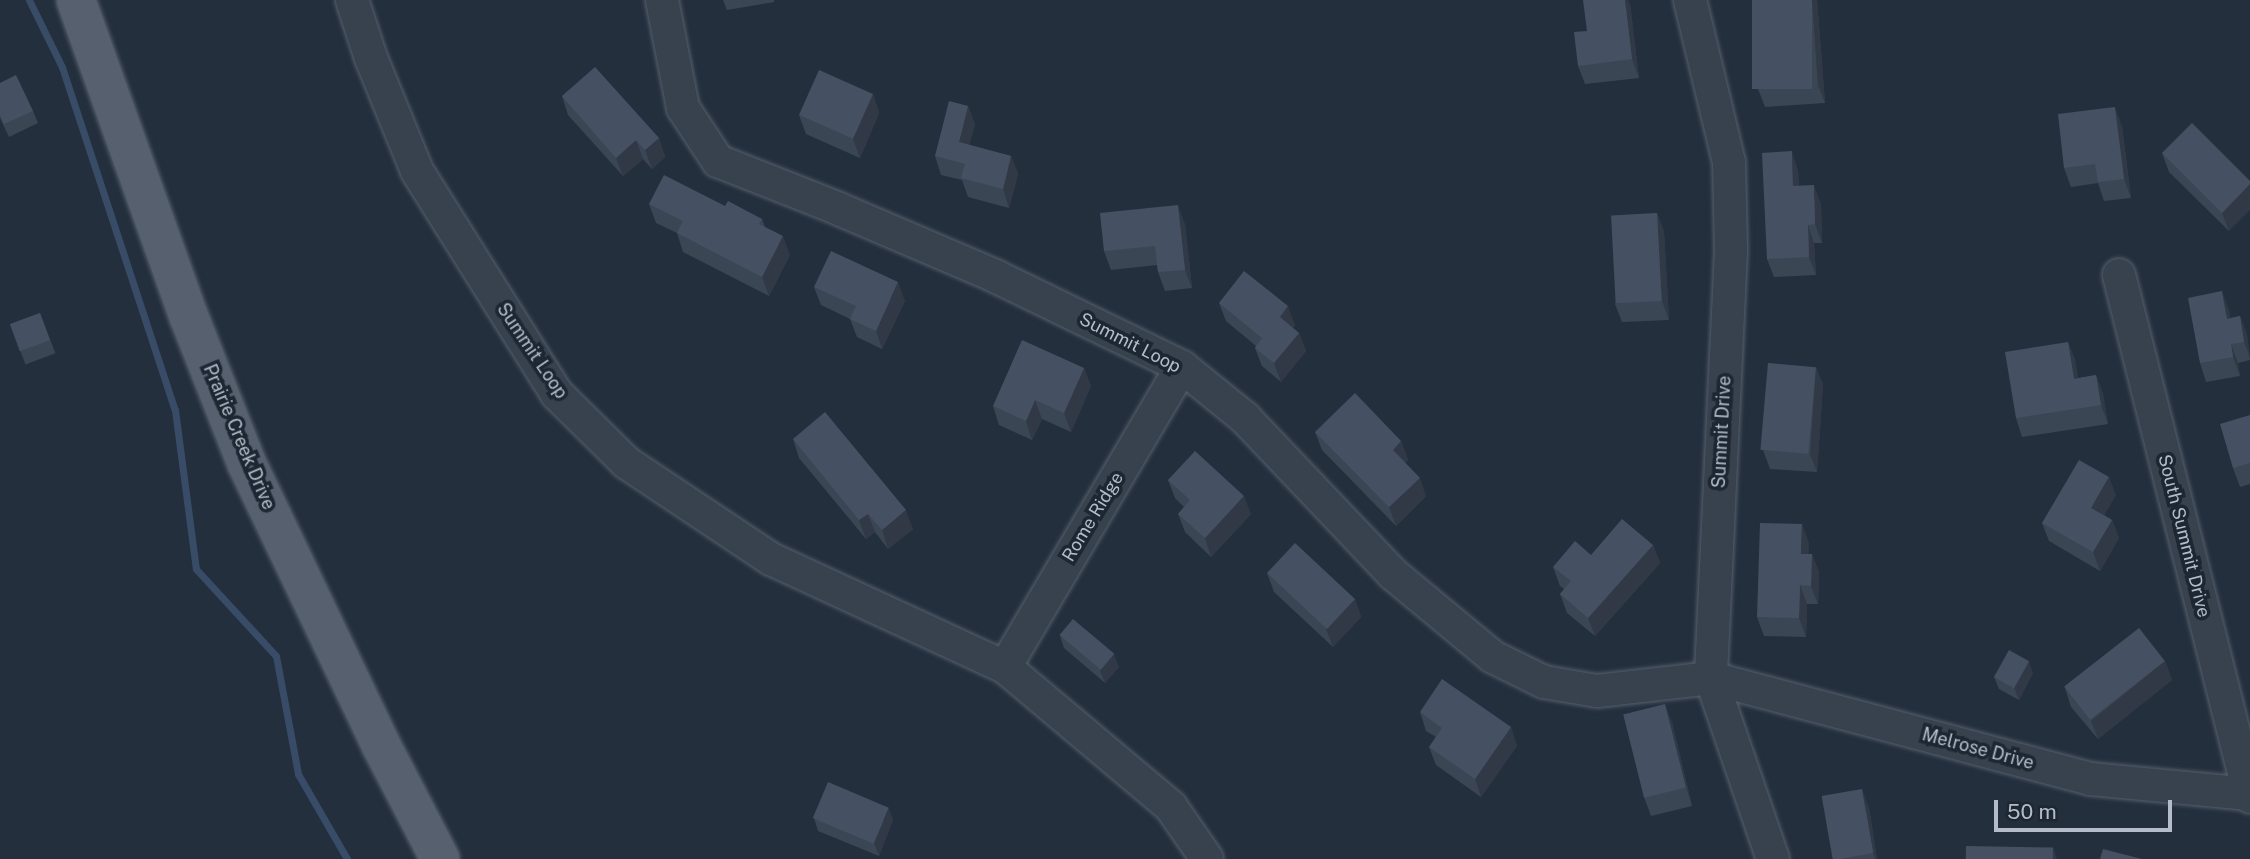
<!DOCTYPE html>
<style>
body{margin:0}
#map{position:relative;width:2250px;height:859px;overflow:hidden;background:#242f3e;font-family:"Public Sans",sans-serif}
div>[style]{position:absolute}
[style*='--x']{left:calc(var(--x)*1px);top:calc(var(--y)*1px);width:calc(var(--w)*1px);rotate:calc(var(--a)*1deg)}
.stream>*{height:7px;margin:-3.5px;padding:0 3.5px;transform-origin:3.5px;border-radius:3.5px;background:#394c67}
.roads{filter:drop-shadow(0 0 2px #565f6c) drop-shadow(0 0 2px #565f6c)}
.minor>*{height:32px;margin:-16px;padding:0 16px;transform-origin:16px;border-radius:16px;background:#38414e}
.major>*{height:38px;margin:-19px;padding:0 19px;transform-origin:19px;border-radius:19px;background:#56606e}
.wall>*{inset:0;background:#3b4654;transform-origin:0 0}
.shaded-wall>*{inset:0;background:#303945}
.building>*{inset:0;background:#455162;transform-origin:0 0}
span{translate:-50% -50%;white-space:nowrap;text-align:center;line-height:1.15;-webkit-text-stroke:7px #1d2633;paint-order:stroke}
.street-label{font-size:18px;color:#b4bcc9}
.scale{position:absolute;left:1994px;top:800px;width:178px;height:32px;box-sizing:border-box;border:4px solid #b4bcc9;border-top:0;padding-left:9px;font-size:21px;line-height:24px;white-space:nowrap;color:#b4bcc9;-webkit-text-stroke:5px #1d2633;paint-order:stroke}
</style>
<div id="map">
<div class="stream">
<i style="--x:29;--y:0;--w:75;--a:63.8"></i>
<i style="--x:62;--y:67;--w:361;--a:71.8"></i>
<i style="--x:175;--y:410;--w:160;--a:82.5"></i>
<i style="--x:196;--y:569;--w:118;--a:47.4"></i>
<i style="--x:276;--y:656;--w:120;--a:79.4"></i>
<i style="--x:298;--y:774;--w:98;--a:60"></i>
</div>
<div class="roads">
<div class="minor">
<i style="--x:352;--y:0;--w:61;--a:71.9"></i>
<i style="--x:371;--y:58;--w:122;--a:67.8"></i>
<i style="--x:417;--y:171;--w:263;--a:57.9"></i>
<i style="--x:557;--y:394;--w:98;--a:44.6"></i>
<i style="--x:627;--y:463;--w:173;--a:33.7"></i>
<i style="--x:771;--y:559;--w:258;--a:24.8"></i>
<i style="--x:1005;--y:667;--w:217;--a:40.1"></i>
<i style="--x:1171;--y:807;--w:63;--a:55.3"></i>
<i style="--x:662;--y:0;--w:110;--a:79"></i>
<i style="--x:683;--y:108;--w:64;--a:56.6"></i>
<i style="--x:718;--y:161;--w:130;--a:21.6"></i>
<i style="--x:839;--y:209;--w:170;--a:23.2"></i>
<i style="--x:995;--y:276;--w:208;--a:25.9"></i>
<i style="--x:1182;--y:367;--w:81;--a:39"></i>
<i style="--x:1245;--y:418;--w:215;--a:46.5"></i>
<i style="--x:1393;--y:574;--w:130;--a:39.7"></i>
<i style="--x:1493;--y:657;--w:57;--a:26.1"></i>
<i style="--x:1544;--y:682;--w:54;--a:9.6"></i>
<i style="--x:1597;--y:691;--w:115;--a:-6.5"></i>
<i style="--x:1711;--y:678;--w:393;--a:14.9"></i>
<i style="--x:2091;--y:779;--w:159;--a:5.4"></i>
<i style="--x:1690;--y:0;--w:167;--a:76.5"></i>
<i style="--x:1729;--y:162;--w:88;--a:88.7"></i>
<i style="--x:1731;--y:250;--w:428;--a:92.7"></i>
<i style="--x:1711;--y:678;--w:191;--a:71.1"></i>
<i style="--x:2119;--y:275;--w:538;--a:75.91"></i>
<i style="--x:1005;--y:667;--w:348;--a:-59.5"></i>
</div>
<div class="major">
<i style="--x:76;--y:0;--w:337;--a:70.4"></i>
<i style="--x:189;--y:317;--w:158;--a:68.5"></i>
<i style="--x:247;--y:464;--w:311;--a:64.5"></i>
<i style="--x:381;--y:745;--w:128;--a:62.6"></i>
</div>
</div>
<div class="wall">
<i style="clip-path:polygon(723px 0,774px 0,774px 2px,727px 10px)"></i>
<i style="clip-path:polygon(1752px 0,1817px 0,1825px 103px,1765px 107px,1758px 89px)"></i>
<i style="clip-path:polygon(1630px 4px,1639px 78px,1585px 84px,1578px 66px,1587px 31px)"></i>
<i style="clip-path:polygon(0 83px,33px 111px,38px 123px,9px 137px,0 118px)"></i>
<i style="clip-path:polygon(873px 94px,879px 113px,860px 158px,806px 134px,799px 115px)"></i>
<i style="clip-path:polygon(562px 96px,659px 138px,665px 157px,652px 169px,643px 159px,623px 176px,568px 115px)"></i>
<i style="clip-path:polygon(968px 106px,975px 125px,969px 145px,1011px 156px,1018px 174px,1009px 208px,968px 197px,962px 180px,941px 175px,935px 156px)"></i>
<i style="clip-path:polygon(2122px 126px,2131px 198px,2104px 201px,2098px 183px,2071px 187px,2064px 168px)"></i>
<i style="clip-path:polygon(2162px 153px,2250px 181px,2229px 231px,2169px 172px)"></i>
<i style="clip-path:polygon(1798px 170px,1799px 186px,1821px 204px,1822px 243px,1814px 243px,1816px 275px,1774px 277px,1767px 259px)"></i>
<i style="clip-path:polygon(649px 204px,725px 206px,762px 219px,765px 227px,790px 255px,769px 296px,683px 252px,677px 233px,656px 223px)"></i>
<i style="clip-path:polygon(1657px 213px,1664px 232px,1669px 320px,1622px 322px,1615px 304px)"></i>
<i style="clip-path:polygon(1185px 224px,1192px 288px,1165px 291px,1158px 272px,1157px 265px,1111px 270px,1104px 251px)"></i>
<i style="clip-path:polygon(814px 287px,905px 301px,882px 349px,857px 337px,850px 319px,821px 305px)"></i>
<i style="clip-path:polygon(1219px 303px,1295px 325px,1293px 328px,1299px 333px,1306px 351px,1281px 382px,1262px 366px,1255px 348px,1256px 346px,1226px 321px)"></i>
<i style="clip-path:polygon(2229px 310px,2230px 318px,2240px 316px,2247px 335px,2250px 360px,2238px 363px,2240px 376px,2206px 382px,2200px 363px)"></i>
<i style="left:40px;top:313px;width:43px;height:32px;rotate:69deg"></i>
<i style="clip-path:polygon(2068px 342px,2075px 360px,2078px 378px,2096px 375px,2103px 394px,2108px 424px,2022px 437px,2016px 418px)"></i>
<i style="clip-path:polygon(1816px 367px,1823px 385px,1817px 472px,1770px 469px,1763px 450px)"></i>
<i style="clip-path:polygon(1084px 368px,1091px 386px,1071px 432px,1042px 419px,1032px 440px,999px 425px,993px 406px)"></i>
<i style="clip-path:polygon(2250px 415px,2250px 484px,2240px 487px,2233px 468px)"></i>
<i style="clip-path:polygon(1315px 432px,1401px 441px,1408px 460px,1405px 463px,1426px 496px,1396px 526px,1322px 450px)"></i>
<i style="clip-path:polygon(793px 439px,913px 529px,888px 549px,875px 532px,866px 539px,799px 458px)"></i>
<i style="clip-path:polygon(1168px 480px,1251px 514px,1211px 557px,1185px 532px,1178px 514px,1184px 507px,1175px 498px)"></i>
<i style="clip-path:polygon(2116px 495px,2104px 515px,2112px 520px,2119px 538px,2100px 571px,2049px 541px,2042px 523px)"></i>
<i style="clip-path:polygon(1809px 543px,1808px 554px,1812px 554px,1819px 572px,1818px 604px,1807px 604px,1806px 637px,1764px 636px,1757px 617px)"></i>
<i style="clip-path:polygon(1653px 545px,1660px 563px,1595px 636px,1567px 613px,1560px 594px,1564px 589px,1560px 586px,1553px 567px,1591px 555px)"></i>
<i style="clip-path:polygon(1267px 573px,1355px 599px,1361px 617px,1333px 647px,1274px 592px)"></i>
<i style="clip-path:polygon(1060px 636px,1119px 667px,1105px 683px,1064px 648px)"></i>
<i style="clip-path:polygon(2165px 661px,2172px 680px,2098px 739px,2071px 707px,2065px 688px)"></i>
<i style="clip-path:polygon(2033px 673px,2019px 700px,1999px 689px,1994px 677px)"></i>
<i style="clip-path:polygon(1420px 712px,1511px 727px,1517px 746px,1481px 797px,1436px 765px,1429px 747px,1436px 737px,1426px 731px)"></i>
<i style="clip-path:polygon(1672px 722px,1692px 806px,1651px 816px,1644px 797px)"></i>
<i style="clip-path:polygon(1869px 808px,1877px 859px,1833px 859px)"></i>
<i style="clip-path:polygon(814px 818px,893px 820px,879px 856px,818px 831px)"></i>
</div>
<div class="shaded-wall">
<i style="clip-path:polygon(1625px 0,1628px 0,1630px 4px,1639px 78px,1632px 59px)"></i>
<i style="clip-path:polygon(1812px 0,1817px 0,1825px 103px,1818px 85px)"></i>
<i style="clip-path:polygon(873px 94px,879px 113px,860px 158px,853px 139px)"></i>
<i style="clip-path:polygon(968px 106px,975px 125px,965px 160px,959px 142px)"></i>
<i style="clip-path:polygon(2115px 107px,2122px 126px,2131px 198px,2124px 179px)"></i>
<i style="clip-path:polygon(659px 138px,665px 157px,652px 169px,645px 150px)"></i>
<i style="clip-path:polygon(636px 140px,643px 159px,623px 176px,616px 158px)"></i>
<i style="clip-path:polygon(1792px 151px,1798px 170px,1800px 205px,1793px 186px)"></i>
<i style="clip-path:polygon(1011px 156px,1018px 174px,1009px 208px,1003px 189px)"></i>
<i style="clip-path:polygon(2250px 184px,2250px 210px,2229px 231px,2222px 213px)"></i>
<i style="clip-path:polygon(1814px 185px,1821px 204px,1822px 243px,1815px 224px)"></i>
<i style="clip-path:polygon(1178px 205px,1185px 224px,1192px 288px,1185px 270px)"></i>
<i style="clip-path:polygon(1657px 213px,1664px 232px,1669px 320px,1662px 301px)"></i>
<i style="clip-path:polygon(1808px 225px,1814px 243px,1816px 275px,1809px 257px)"></i>
<i style="clip-path:polygon(783px 236px,790px 255px,769px 296px,762px 277px)"></i>
<i style="clip-path:polygon(898px 282px,905px 301px,882px 349px,876px 331px)"></i>
<i style="clip-path:polygon(2222px 291px,2229px 310px,2234px 337px,2227px 319px)"></i>
<i style="clip-path:polygon(1288px 306px,1295px 325px,1286px 336px,1280px 317px)"></i>
<i style="clip-path:polygon(2240px 316px,2247px 335px,2250px 357px,2244px 342px)"></i>
<i style="clip-path:polygon(1299px 333px,1306px 351px,1281px 382px,1274px 363px)"></i>
<i style="clip-path:polygon(2068px 342px,2075px 360px,2081px 397px,2074px 379px)"></i>
<i style="clip-path:polygon(2231px 344px,2238px 363px,2240px 376px,2233px 357px)"></i>
<i style="clip-path:polygon(1816px 367px,1823px 385px,1817px 472px,1810px 454px)"></i>
<i style="clip-path:polygon(1084px 368px,1091px 386px,1071px 432px,1064px 413px)"></i>
<i style="clip-path:polygon(2096px 375px,2103px 394px,2108px 424px,2101px 405px)"></i>
<i style="clip-path:polygon(1035px 400px,1042px 419px,1032px 440px,1026px 421px)"></i>
<i style="clip-path:polygon(1401px 441px,1408px 460px,1399px 468px,1393px 450px)"></i>
<i style="clip-path:polygon(2109px 477px,2116px 495px,2098px 526px,2091px 508px)"></i>
<i style="clip-path:polygon(1420px 478px,1426px 496px,1396px 526px,1389px 507px)"></i>
<i style="clip-path:polygon(1244px 496px,1251px 514px,1211px 557px,1205px 538px)"></i>
<i style="clip-path:polygon(906px 510px,913px 529px,888px 549px,882px 530px)"></i>
<i style="clip-path:polygon(868px 514px,875px 532px,866px 539px,859px 520px)"></i>
<i style="clip-path:polygon(2112px 520px,2119px 538px,2100px 571px,2093px 552px)"></i>
<i style="clip-path:polygon(1802px 524px,1809px 543px,1808px 572px,1801px 554px)"></i>
<i style="clip-path:polygon(1653px 545px,1660px 563px,1595px 636px,1588px 618px)"></i>
<i style="clip-path:polygon(1812px 554px,1819px 572px,1818px 604px,1811px 586px)"></i>
<i style="clip-path:polygon(1800px 585px,1807px 604px,1806px 637px,1799px 618px)"></i>
<i style="clip-path:polygon(1355px 599px,1361px 617px,1333px 647px,1326px 629px)"></i>
<i style="clip-path:polygon(1114px 654px,1119px 667px,1105px 683px,1100px 670px)"></i>
<i style="clip-path:polygon(2029px 661px,2033px 673px,2019px 700px,2014px 687px)"></i>
<i style="clip-path:polygon(2165px 661px,2172px 680px,2098px 739px,2091px 721px)"></i>
<i style="clip-path:polygon(1665px 704px,1672px 722px,1692px 806px,1686px 787px)"></i>
<i style="clip-path:polygon(1511px 727px,1517px 746px,1481px 797px,1475px 779px)"></i>
<i style="clip-path:polygon(1862px 789px,1869px 808px,1877px 859px,1875px 859px,1873px 853px)"></i>
<i style="clip-path:polygon(889px 808px,893px 820px,879px 856px,874px 843px)"></i>
<i style="clip-path:polygon(2053px 847px,2057px 859px,2053px 859px)"></i>
</div>
<div class="building">
<i style="clip-path:polygon(1583px 0,1625px 0,1632px 59px,1578px 66px,1574px 32px,1587px 31px)"></i>
<i style="left:1752px;top:0;width:60px;height:89px"></i>
<i style="clip-path:polygon(595px 67px,659px 138px,645px 150px,636px 140px,616px 158px,562px 96px)"></i>
<i style="left:819px;top:70px;width:59px;height:49px;rotate:24deg"></i>
<i style="clip-path:polygon(16px 75px,33px 111px,4px 124px,0 115px,0 83px)"></i>
<i style="clip-path:polygon(949px 101px,968px 106px,959px 142px,1011px 156px,1003px 189px,961px 178px,965px 164px,935px 156px)"></i>
<i style="clip-path:polygon(2115px 107px,2124px 179px,2098px 182px,2095px 164px,2064px 168px,2058px 114px)"></i>
<i style="clip-path:polygon(2192px 123px,2250px 181px,2250px 184px,2222px 213px,2162px 153px)"></i>
<i style="clip-path:polygon(1792px 151px,1793px 186px,1814px 185px,1815px 224px,1808px 225px,1809px 257px,1767px 259px,1762px 153px)"></i>
<i style="clip-path:polygon(664px 175px,725px 206px,728px 201px,762px 219px,759px 224px,783px 236px,762px 277px,677px 233px,683px 221px,649px 204px)"></i>
<i style="clip-path:polygon(1178px 205px,1185px 270px,1158px 272px,1155px 246px,1104px 251px,1100px 213px)"></i>
<i style="left:1657px;top:213px;width:88px;height:46px;rotate:87deg"></i>
<i style="clip-path:polygon(831px 251px,898px 282px,876px 331px,850px 319px,856px 306px,814px 287px)"></i>
<i style="clip-path:polygon(1244px 271px,1288px 306px,1280px 317px,1299px 333px,1274px 363px,1255px 348px,1262px 338px,1219px 303px)"></i>
<i style="clip-path:polygon(2222px 291px,2227px 319px,2240px 316px,2244px 342px,2231px 344px,2233px 357px,2200px 363px,2188px 298px)"></i>
<i style="left:40px;top:313px;width:29px;height:32px;rotate:70deg"></i>
<i style="clip-path:polygon(1022px 340px,1084px 368px,1064px 413px,1035px 400px,1026px 421px,993px 406px)"></i>
<i style="clip-path:polygon(2068px 342px,2074px 379px,2096px 375px,2101px 405px,2016px 418px,2005px 352px)"></i>
<i style="left:1768px;top:363px;width:48px;height:87px;rotate:5deg"></i>
<i style="clip-path:polygon(1355px 393px,1401px 441px,1393px 450px,1420px 478px,1389px 507px,1315px 432px)"></i>
<i style="clip-path:polygon(825px 412px,906px 510px,882px 530px,868px 514px,859px 520px,793px 439px)"></i>
<i style="clip-path:polygon(2250px 415px,2250px 463px,2233px 468px,2220px 424px)"></i>
<i style="clip-path:polygon(1195px 451px,1244px 496px,1205px 538px,1178px 514px,1190px 500px,1168px 480px)"></i>
<i style="clip-path:polygon(2079px 460px,2109px 477px,2091px 508px,2112px 520px,2093px 552px,2042px 523px)"></i>
<i style="clip-path:polygon(1622px 519px,1653px 545px,1588px 618px,1560px 594px,1571px 581px,1553px 567px,1575px 541px,1591px 555px)"></i>
<i style="clip-path:polygon(1760px 523px,1802px 524px,1801px 554px,1812px 554px,1811px 586px,1800px 585px,1799px 618px,1757px 617px)"></i>
<i style="left:1295px;top:543px;width:82px;height:41px;rotate:43deg"></i>
<i style="left:1073px;top:619px;width:54px;height:21px;rotate:40deg"></i>
<i style="left:2139px;top:628px;width:42px;height:95px;rotate:52deg"></i>
<i style="left:2009px;top:650px;width:23px;height:31px;rotate:29deg"></i>
<i style="clip-path:polygon(1442px 679px,1511px 727px,1475px 779px,1429px 747px,1442px 728px,1420px 712px)"></i>
<i style="left:1665px;top:704px;width:86px;height:43px;rotate:76deg"></i>
<i style="left:828px;top:782px;width:66px;height:39px;rotate:23deg"></i>
<i style="left:1862px;top:789px;width:65px;height:41px;rotate:80deg"></i>
<i style="left:1966px;top:846px;width:87px;height:13px;rotate:1deg"></i>
<i style="clip-path:polygon(2103px 849px,2142px 859px,2100px 859px)"></i>
</div>
<div class="street-label">
<span style="left:1130px;top:343px;rotate:27deg">Summit Loop</span>
<span style="left:532px;top:351px;rotate:56deg">Summit Loop</span>
<span style="left:1722px;top:432px;rotate:-87deg">Summit Drive</span>
<span style="left:239px;top:437px;rotate:67deg">Prairie Creek Drive</span>
<span style="left:1093px;top:517px;rotate:-59deg">Rome Ridge</span>
<span style="left:2184px;top:536px;rotate:76deg">South Summit Drive</span>
<span style="left:1978px;top:749px;rotate:15deg">Melrose Drive</span>
</div>
<div class="scale">50 m</div>
</div>
